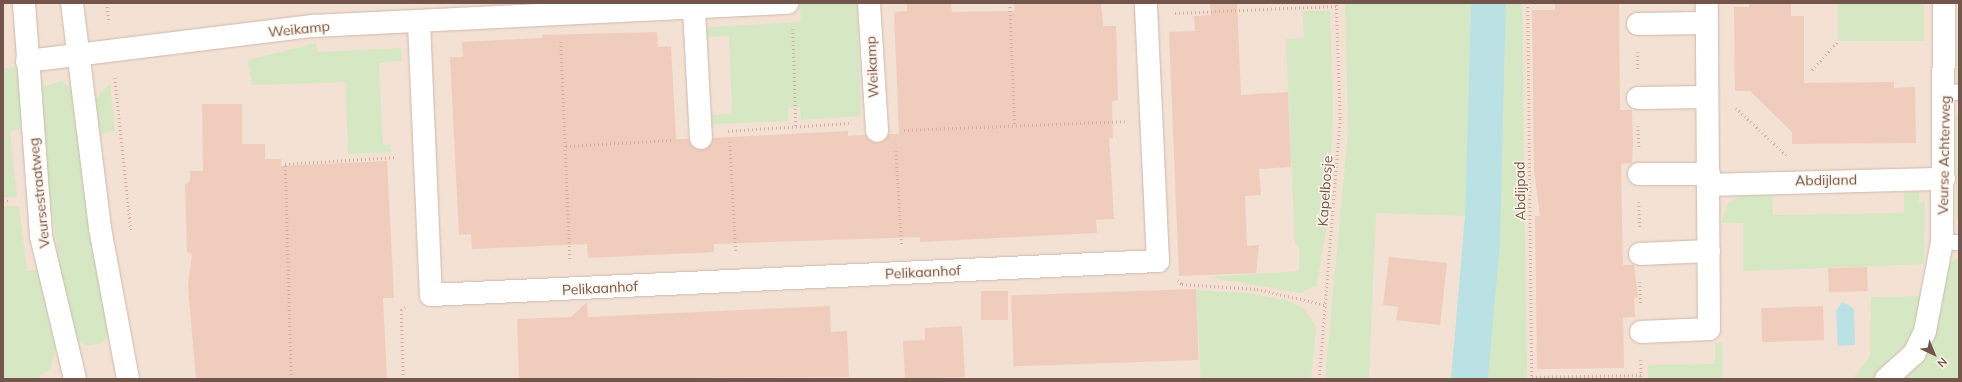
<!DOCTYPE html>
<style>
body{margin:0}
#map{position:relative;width:1962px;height:382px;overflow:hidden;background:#fbf0e4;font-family:Mulish,sans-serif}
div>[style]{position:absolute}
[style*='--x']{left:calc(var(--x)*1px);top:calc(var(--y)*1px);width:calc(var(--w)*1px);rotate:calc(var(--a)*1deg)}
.residential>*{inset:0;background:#f3e1d3;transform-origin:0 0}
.green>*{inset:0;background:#d6e8c3;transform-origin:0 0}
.water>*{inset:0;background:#bae2e4}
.building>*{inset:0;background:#f0ccbd;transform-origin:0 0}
.path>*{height:2.5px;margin-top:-1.25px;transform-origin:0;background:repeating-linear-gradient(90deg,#d4afa0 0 1px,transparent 0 4px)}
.roads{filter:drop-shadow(0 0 1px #ceb9ae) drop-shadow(0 0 1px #ceb9ae)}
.service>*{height:15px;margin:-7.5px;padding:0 7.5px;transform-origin:7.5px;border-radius:7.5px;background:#fff}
.minor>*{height:22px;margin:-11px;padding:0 11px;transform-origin:11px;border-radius:11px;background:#fff}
.tertiary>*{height:22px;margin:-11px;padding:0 11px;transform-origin:11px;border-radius:11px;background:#fff}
span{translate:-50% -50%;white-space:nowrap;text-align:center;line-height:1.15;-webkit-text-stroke:3px #fef4ea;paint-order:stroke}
.street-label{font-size:14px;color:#73554b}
.frame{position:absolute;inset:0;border:4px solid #73554b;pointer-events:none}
.north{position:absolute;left:1914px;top:334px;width:40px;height:40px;-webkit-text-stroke:3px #fef4ea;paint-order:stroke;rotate:136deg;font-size:11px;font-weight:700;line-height:16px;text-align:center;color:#73554b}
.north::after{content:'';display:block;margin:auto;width:14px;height:18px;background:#73554b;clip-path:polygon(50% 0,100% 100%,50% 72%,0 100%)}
</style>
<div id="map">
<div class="residential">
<i style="left:3px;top:3px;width:1956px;height:376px"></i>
</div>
<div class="green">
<i style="clip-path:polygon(800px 3px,857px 3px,861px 116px,801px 120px,800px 107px,788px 108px,789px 121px,712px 124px,712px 115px,732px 114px,729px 36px,707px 37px,707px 27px,801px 22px)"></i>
<i style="clip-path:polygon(1345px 3px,1471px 3px,1465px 216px,1376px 213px,1369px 379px,1325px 379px,1348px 133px)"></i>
<i style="clip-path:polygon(1506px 3px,1522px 3px,1527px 379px,1488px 379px,1500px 245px)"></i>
<i style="left:1838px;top:3px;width:86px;height:38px"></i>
<i style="clip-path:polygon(1958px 3px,1959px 3px,1959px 86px,1956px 85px)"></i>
<i style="clip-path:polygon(1302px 11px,1330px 11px,1333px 110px,1328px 218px,1317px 285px,1301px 293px,1207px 277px,1299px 271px,1299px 246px,1295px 244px,1286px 39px,1304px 38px)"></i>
<i style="clip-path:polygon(316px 43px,317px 52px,401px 48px,402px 61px,379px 63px,383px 145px,390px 145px,391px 152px,348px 154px,345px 82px,252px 85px,248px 60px)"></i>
<i style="clip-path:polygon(15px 67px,20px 75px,24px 129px,10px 131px,17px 197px,3px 197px,3px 69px)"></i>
<i style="clip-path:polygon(62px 81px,77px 93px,111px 331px,102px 343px,86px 346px,75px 338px,61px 271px,48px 188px,39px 96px,41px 87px)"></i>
<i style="clip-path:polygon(110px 83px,115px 131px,99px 134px,96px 99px)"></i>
<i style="left:1956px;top:114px;width:3px;height:105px"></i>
<i style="clip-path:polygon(1904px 192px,1919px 192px,1919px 202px,1925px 202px,1924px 264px,1743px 271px,1743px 223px,1721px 223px,1728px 203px,1743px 195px,1772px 194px,1773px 215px,1904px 213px)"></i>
<i style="clip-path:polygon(3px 206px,19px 206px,27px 271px,42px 269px,58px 343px,50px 369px,37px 379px,3px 379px)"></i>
<i style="clip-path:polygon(1959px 257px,1959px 379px,1900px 379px,1933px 336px,1947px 266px)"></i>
<i style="clip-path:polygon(1196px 290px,1246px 293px,1290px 301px,1303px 308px,1316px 326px,1311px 379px,1201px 379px)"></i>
<i style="clip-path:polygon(1922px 296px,1916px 340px,1906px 353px,1873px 379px,1852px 379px,1870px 357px,1871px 297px)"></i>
<i style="clip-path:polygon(1715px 343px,1722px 343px,1723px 379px,1648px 379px,1648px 365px,1715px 364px)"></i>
</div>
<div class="water">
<i style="clip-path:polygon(1471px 3px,1506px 3px,1500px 245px,1488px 379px,1451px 379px,1465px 216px)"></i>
<i style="clip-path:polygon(1843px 302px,1854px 309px,1855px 345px,1838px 346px,1836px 310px)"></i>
</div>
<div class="building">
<i style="clip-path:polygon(907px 3px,951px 3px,952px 12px,1015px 11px,1014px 3px,1101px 3px,1103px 26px,1116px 26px,1118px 100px,1112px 101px,1113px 138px,1109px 138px,1114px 219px,1096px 220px,1097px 233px,920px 242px,920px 237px,714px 244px,714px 252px,588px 258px,587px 244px,472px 249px,471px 234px,459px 235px,450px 57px,463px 57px,462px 42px,542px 38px,542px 35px,657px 32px,658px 47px,671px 46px,676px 139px,689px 139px,696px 149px,707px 149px,713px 138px,848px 131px,848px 136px,866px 135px,878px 143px,889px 134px,899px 134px,894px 12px,907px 11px)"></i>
<i style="clip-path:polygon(1210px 3px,1237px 3px,1241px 95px,1288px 92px,1291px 167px,1259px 169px,1261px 195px,1245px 196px,1247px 246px,1259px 245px,1256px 273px,1179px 276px,1169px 32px,1195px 31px,1194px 16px,1211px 15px)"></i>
<i style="clip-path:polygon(1555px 3px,1619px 3px,1620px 110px,1632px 110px,1633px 144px,1632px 163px,1621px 164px,1623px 265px,1634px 265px,1638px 298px,1634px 297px,1635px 317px,1623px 318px,1624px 368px,1537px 369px,1535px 216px,1540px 216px,1534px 170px,1532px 10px,1555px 10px)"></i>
<i style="clip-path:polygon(1749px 3px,1791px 3px,1791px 16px,1804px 16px,1804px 83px,1894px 82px,1894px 88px,1915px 87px,1916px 143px,1792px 144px,1792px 132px,1750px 91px,1735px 91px,1734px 7px,1749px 7px)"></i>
<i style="clip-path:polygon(202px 104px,242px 104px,242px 144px,265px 144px,265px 159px,281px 159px,281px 166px,387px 161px,394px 298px,383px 298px,387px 379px,196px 379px,188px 286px,192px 254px,187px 251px,185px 185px,190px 181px,190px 171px,203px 171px)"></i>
<i style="clip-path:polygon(1389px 257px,1447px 263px,1440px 325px,1396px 320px,1398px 307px,1383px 305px)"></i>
<i style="left:1867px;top:267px;width:24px;height:39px;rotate:88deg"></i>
<i style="left:1196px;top:289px;width:71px;height:185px;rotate:88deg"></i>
<i style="left:1008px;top:291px;width:29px;height:27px;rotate:90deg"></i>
<i style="clip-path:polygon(587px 302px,588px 317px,830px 306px,831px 332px,847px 331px,849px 377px,519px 379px,517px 319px,571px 317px)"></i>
<i style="left:1823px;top:306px;width:34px;height:62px;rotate:88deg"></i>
<i style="clip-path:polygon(962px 326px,965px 377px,905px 379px,903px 341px,925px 340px,925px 328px)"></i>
</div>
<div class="path">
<i style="--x:107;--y:3;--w:20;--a:84"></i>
<i style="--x:1010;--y:3;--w:122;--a:87.7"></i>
<i style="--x:1528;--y:3;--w:376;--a:89.4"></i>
<i style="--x:1175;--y:13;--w:161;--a:-2.5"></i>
<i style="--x:793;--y:29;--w:97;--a:88.2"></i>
<i style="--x:561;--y:42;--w:219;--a:87.6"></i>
<i style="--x:1638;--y:52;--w:19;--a:90"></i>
<i style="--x:1812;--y:70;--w:39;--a:-48"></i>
<i style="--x:115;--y:78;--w:153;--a:84"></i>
<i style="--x:1736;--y:108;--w:69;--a:43.2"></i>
<i style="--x:1638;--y:126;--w:21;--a:87"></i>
<i style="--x:904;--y:130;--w:221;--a:-2.3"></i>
<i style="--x:728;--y:131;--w:121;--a:-3.8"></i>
<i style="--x:730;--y:142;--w:110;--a:86.9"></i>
<i style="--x:566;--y:146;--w:107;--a:-3.2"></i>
<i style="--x:896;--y:151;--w:95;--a:86.4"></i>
<i style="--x:3;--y:201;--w:8;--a:0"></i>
<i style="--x:1639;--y:202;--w:25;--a:88"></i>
<i style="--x:1178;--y:280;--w:6;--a:45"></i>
<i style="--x:1182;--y:284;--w:75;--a:3.8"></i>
<i style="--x:1257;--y:289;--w:71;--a:13.1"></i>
<i style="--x:1640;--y:282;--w:23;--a:88"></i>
<i style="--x:1641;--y:360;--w:19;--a:90"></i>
<i style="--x:1532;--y:377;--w:109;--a:-1.1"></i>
<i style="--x:291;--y:379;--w:215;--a:-91.6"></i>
<i style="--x:285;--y:164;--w:112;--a:-3.6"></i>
<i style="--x:403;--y:379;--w:69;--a:-91.7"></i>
<i style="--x:401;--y:310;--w:6;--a:-39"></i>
<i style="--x:1319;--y:379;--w:262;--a:-85.4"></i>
<i style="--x:1340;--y:118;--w:115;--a:-92"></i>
</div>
<div class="roads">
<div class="service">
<i style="--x:1945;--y:91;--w:14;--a:4"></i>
<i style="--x:1942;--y:242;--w:17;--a:0"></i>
</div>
<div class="minor">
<i style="--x:869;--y:3;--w:128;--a:86.4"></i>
<i style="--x:694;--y:10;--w:128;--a:86.9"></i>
<i style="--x:419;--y:23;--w:272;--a:87.5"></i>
<i style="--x:431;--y:295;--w:728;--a:-2.68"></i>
<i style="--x:1158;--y:261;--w:258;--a:-92.7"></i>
<i style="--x:1638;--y:24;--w:69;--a:-0.8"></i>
<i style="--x:27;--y:61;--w:289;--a:-7"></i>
<i style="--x:314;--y:26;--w:474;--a:-2.8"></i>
<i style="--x:1638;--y:98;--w:68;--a:-0.8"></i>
<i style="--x:1639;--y:174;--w:70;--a:0"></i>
<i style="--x:1709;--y:185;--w:235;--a:-1.5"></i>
<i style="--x:1640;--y:254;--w:69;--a:-2.5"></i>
<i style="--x:1641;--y:332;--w:68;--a:-2.5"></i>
<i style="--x:1709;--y:329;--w:326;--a:-90.4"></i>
<i style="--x:1886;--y:379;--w:38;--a:-42"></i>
<i style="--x:1914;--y:354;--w:25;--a:-64"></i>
<i style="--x:1925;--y:331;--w:91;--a:-79.2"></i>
<i style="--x:1942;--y:242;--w:239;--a:-89.5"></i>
</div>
<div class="tertiary">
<i style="--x:24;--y:3;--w:234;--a:85.8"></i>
<i style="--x:41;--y:236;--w:147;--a:76.6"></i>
<i style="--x:72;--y:3;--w:227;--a:82.9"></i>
<i style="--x:100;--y:228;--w:154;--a:79.5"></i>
</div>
</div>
<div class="street-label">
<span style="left:299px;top:29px;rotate:-6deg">Weikamp</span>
<span style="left:872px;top:67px;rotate:-93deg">Weikamp</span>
<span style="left:1944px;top:155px;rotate:-89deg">Veurse Achterweg</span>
<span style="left:1826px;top:180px;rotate:-1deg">Abdijland</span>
<span style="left:1325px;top:191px;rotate:-86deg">Kapelbosje</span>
<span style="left:1520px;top:191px;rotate:-91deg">Abdijpad</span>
<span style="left:39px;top:193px;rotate:-96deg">Veursestraatweg</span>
<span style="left:923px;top:272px;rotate:-3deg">Pelikaanhof</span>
<span style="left:600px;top:288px;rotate:-3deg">Pelikaanhof</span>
</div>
<div class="frame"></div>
<div class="north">N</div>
</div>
